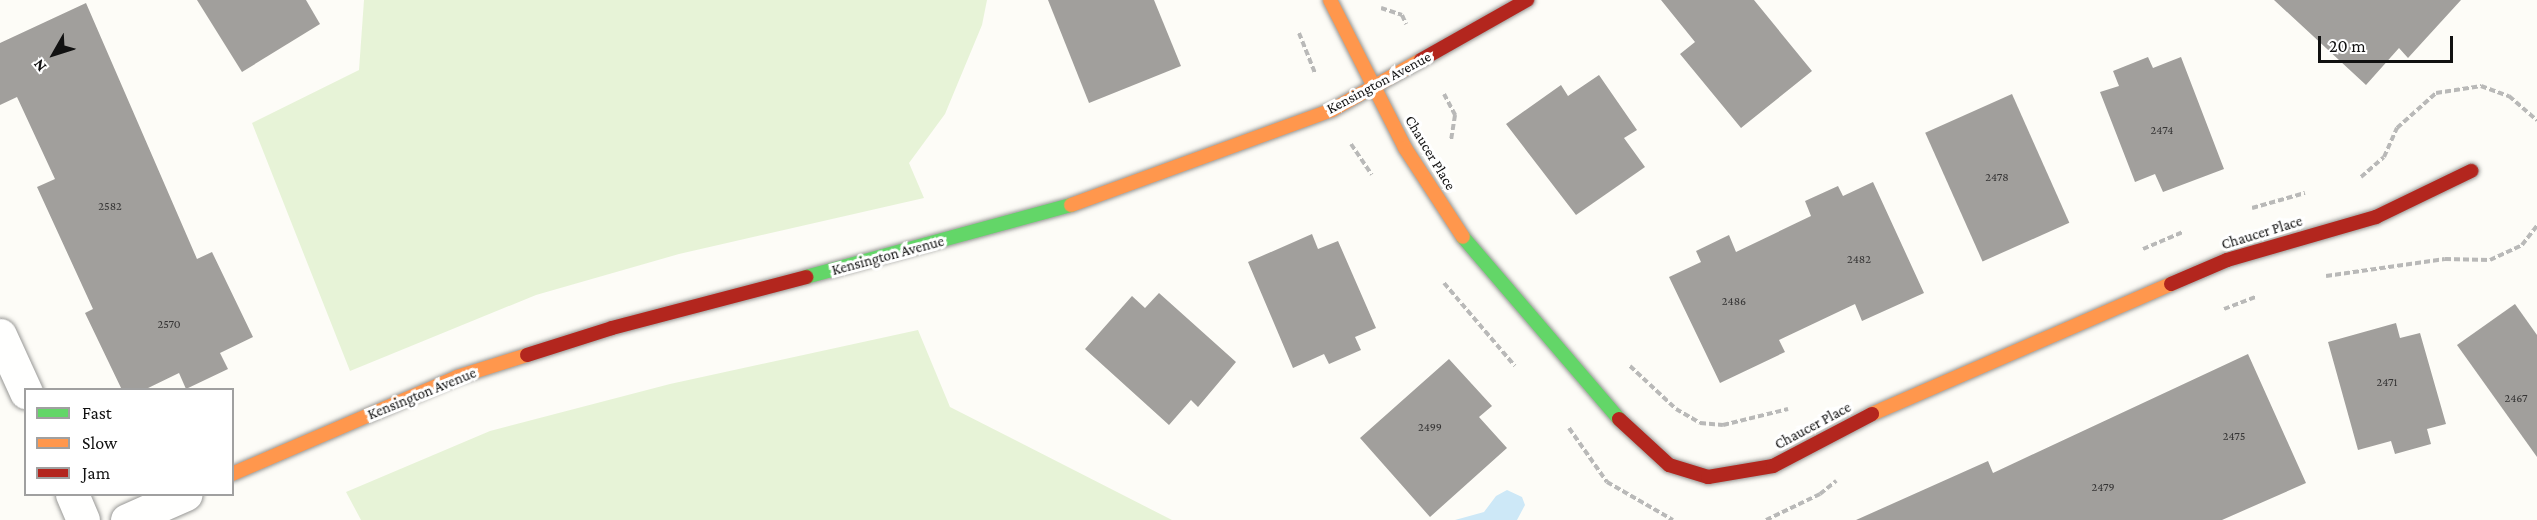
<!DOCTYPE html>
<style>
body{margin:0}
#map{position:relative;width:2537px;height:520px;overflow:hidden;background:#fdfcf7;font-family:"Crimson Pro",serif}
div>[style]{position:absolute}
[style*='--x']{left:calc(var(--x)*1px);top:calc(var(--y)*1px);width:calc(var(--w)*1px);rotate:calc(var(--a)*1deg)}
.green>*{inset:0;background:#e7f3d7}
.water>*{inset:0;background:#cde8f7}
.building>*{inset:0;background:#a19f9c;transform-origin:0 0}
.path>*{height:4px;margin-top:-2px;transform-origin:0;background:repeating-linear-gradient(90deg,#b9b9b8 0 6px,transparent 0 9px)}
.roads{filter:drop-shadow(0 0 2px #979795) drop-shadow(0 0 2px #979795)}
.street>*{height:33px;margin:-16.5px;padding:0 16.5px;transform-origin:16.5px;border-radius:16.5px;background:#fffffe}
.fast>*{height:14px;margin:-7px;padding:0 7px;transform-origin:7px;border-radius:7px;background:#63d668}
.slow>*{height:14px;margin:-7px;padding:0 7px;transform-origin:7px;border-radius:7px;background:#ff974d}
.jam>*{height:14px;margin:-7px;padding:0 7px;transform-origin:7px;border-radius:7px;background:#b3261e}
span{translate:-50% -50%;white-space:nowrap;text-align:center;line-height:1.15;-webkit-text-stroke:6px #fff;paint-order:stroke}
.number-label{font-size:12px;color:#353434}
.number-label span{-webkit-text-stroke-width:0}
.street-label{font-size:15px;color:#111}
.legend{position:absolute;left:24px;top:388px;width:210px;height:108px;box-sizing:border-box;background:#fff;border:2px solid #a0a0a0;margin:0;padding:8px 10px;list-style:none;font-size:18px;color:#111}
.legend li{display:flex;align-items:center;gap:12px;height:30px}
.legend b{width:30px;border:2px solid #a0a0a0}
.north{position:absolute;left:24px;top:24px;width:60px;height:60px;-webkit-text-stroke:4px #fff;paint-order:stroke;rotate:231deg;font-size:16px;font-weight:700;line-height:24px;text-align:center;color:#111}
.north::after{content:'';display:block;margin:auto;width:21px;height:27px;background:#111;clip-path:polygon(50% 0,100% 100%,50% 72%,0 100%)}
.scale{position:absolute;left:2318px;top:36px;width:135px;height:27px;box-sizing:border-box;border:3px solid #111;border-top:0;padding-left:8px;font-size:18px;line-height:21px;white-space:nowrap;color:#111;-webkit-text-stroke:4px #fff;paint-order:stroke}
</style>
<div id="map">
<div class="green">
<i style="clip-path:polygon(364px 0,987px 0,982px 25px,945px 114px,909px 163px,924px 198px,679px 254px,536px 295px,350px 371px,252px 123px,359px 70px)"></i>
<i style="clip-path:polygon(918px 330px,950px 407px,1172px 520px,361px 520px,346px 492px,490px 431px,670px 384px)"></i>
</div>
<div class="water">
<i style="clip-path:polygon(1507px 490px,1522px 497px,1525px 505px,1517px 520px,1455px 520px,1484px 512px,1496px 496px)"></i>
</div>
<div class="building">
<i style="clip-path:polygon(197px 0,306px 0,320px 24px,242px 72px)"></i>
<i style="clip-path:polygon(1048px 0,1154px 0,1181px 66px,1089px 103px)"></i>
<i style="clip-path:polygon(1661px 0,1754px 0,1812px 71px,1741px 128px,1680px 54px,1695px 42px)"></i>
<i style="clip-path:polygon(2274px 0,2461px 0,2408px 58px,2399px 48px,2366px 85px)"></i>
<i style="clip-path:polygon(86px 3px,197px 259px,212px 252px,253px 337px,220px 353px,228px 369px,186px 389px,179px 373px,144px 390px,122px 390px,85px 313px,93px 309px,37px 187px,55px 179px,17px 97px,0 105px,0 43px)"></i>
<i style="clip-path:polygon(2148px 57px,2153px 68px,2181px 57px,2224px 169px,2163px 192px,2155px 174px,2135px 182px,2100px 92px,2119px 86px,2113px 71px)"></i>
<i style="clip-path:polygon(1599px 75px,1637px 130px,1624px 138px,1645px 167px,1576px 215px,1506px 124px,1561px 85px,1568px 96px)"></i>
<i style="left:2012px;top:94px;width:141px;height:95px;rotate:66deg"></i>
<i style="clip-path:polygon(1873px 182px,1924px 293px,1862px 321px,1855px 304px,1779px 340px,1785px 352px,1720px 383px,1669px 277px,1701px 262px,1696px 251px,1729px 235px,1736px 252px,1811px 216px,1805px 201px,1838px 186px,1843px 196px)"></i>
<i style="clip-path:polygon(1312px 234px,1318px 249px,1338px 241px,1376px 328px,1355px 337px,1361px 350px,1329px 364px,1324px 354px,1293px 368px,1248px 262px)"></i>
<i style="clip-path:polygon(1159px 293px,1236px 362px,1198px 407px,1191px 400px,1169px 425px,1085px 349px,1132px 296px,1145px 308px)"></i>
<i style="clip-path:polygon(2515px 304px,2537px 335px,2537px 457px,2457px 345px)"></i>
<i style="clip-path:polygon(2396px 323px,2400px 338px,2420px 333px,2446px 424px,2427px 429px,2431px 444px,2395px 454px,2391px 441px,2358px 450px,2328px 342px)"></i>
<i style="clip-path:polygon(2248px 354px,2306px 483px,2222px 520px,1856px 520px,1988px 461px,1993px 473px)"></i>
<i style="clip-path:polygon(1449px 359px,1492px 406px,1479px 417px,1507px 448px,1430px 517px,1360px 438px)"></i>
</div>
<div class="path">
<i style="--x:1381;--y:8;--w:22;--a:18"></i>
<i style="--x:1402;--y:15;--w:10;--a:66"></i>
<i style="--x:1299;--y:33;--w:43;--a:68.2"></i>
<i style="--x:1444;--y:94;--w:24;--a:62"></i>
<i style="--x:1455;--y:115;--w:25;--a:99"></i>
<i style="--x:1351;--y:144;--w:37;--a:56"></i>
<i style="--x:2361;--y:177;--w:30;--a:-41"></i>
<i style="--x:2384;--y:157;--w:32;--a:-66"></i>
<i style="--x:2397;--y:128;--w:52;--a:-41.9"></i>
<i style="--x:2436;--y:93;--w:46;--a:-8.8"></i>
<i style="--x:2481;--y:86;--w:30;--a:20"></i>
<i style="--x:2509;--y:96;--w:37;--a:41"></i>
<i style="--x:2252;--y:208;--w:55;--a:-15.8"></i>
<i style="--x:2143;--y:249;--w:43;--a:-23"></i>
<i style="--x:2326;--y:276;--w:120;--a:-8.1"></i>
<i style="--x:2445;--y:259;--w:45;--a:1.3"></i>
<i style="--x:2490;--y:260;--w:35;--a:-25"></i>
<i style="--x:2522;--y:245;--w:24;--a:-52"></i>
<i style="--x:1444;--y:283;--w:109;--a:49.5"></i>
<i style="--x:2224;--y:309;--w:34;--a:-21"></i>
<i style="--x:1630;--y:366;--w:63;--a:43.1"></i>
<i style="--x:1676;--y:409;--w:28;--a:30"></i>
<i style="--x:1700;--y:423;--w:23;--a:5"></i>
<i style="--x:1723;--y:425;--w:67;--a:-13.8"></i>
<i style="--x:1569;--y:428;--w:66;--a:54.9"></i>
<i style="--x:1607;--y:482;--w:76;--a:29.9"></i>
<i style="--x:1766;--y:520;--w:60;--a:-25.7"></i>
<i style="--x:1820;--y:494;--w:21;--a:-39"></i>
</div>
<div class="roads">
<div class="street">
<i style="--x:0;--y:335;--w:63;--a:65.5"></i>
<i style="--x:72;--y:494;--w:28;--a:67"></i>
<i style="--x:127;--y:520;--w:64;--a:-23.8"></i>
</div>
<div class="fast">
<i style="--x:1463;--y:237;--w:240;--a:49.4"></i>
<i style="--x:806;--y:277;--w:275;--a:-15.2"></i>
</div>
<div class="slow">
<i style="--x:1330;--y:0;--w:166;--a:63.1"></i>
<i style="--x:1405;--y:148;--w:106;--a:56.9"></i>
<i style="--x:1071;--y:205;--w:278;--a:-20"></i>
<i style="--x:1332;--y:110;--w:102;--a:-29.3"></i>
<i style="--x:1872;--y:414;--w:326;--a:-23.5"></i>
<i style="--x:232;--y:474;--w:245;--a:-23.3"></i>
<i style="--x:457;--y:377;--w:73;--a:-17.4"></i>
</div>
<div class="jam">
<i style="--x:1421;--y:60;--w:122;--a:-29.5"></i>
<i style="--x:2171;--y:284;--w:61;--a:-23.2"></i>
<i style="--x:2227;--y:260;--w:155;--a:-16.1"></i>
<i style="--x:2376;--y:217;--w:106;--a:-25.8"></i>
<i style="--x:527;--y:355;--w:89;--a:-17.6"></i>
<i style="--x:612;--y:328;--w:201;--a:-14.7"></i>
<i style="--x:1619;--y:419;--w:68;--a:42.6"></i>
<i style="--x:1669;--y:465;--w:41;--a:17.1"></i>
<i style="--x:1708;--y:477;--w:66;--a:-9.6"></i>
<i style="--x:1773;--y:466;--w:112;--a:-27.7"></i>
</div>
</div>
<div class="number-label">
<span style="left:2162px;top:131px">2474</span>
<span style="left:1997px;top:178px">2478</span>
<span style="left:110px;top:207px">2582</span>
<span style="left:1859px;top:260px">2482</span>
<span style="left:1734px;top:302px">2486</span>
<span style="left:169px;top:325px">2570</span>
<span style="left:2387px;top:383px">2471</span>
<span style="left:2516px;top:399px">2467</span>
<span style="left:1430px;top:428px">2499</span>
<span style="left:2234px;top:437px">2475</span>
<span style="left:2103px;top:488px">2479</span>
</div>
<div class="street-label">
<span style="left:1379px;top:83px;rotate:-28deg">Kensington Avenue</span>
<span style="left:1430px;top:153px;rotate:59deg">Chaucer Place</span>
<span style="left:2262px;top:233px;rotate:-17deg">Chaucer Place</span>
<span style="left:888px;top:256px;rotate:-15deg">Kensington Avenue</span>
<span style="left:422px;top:394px;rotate:-22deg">Kensington Avenue</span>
<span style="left:1813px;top:426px;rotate:-28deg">Chaucer Place</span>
</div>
<ul class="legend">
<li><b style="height:8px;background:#63d668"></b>Fast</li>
<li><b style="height:8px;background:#ff974d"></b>Slow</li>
<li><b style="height:8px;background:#b3261e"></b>Jam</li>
</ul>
<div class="north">N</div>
<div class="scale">20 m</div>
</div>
